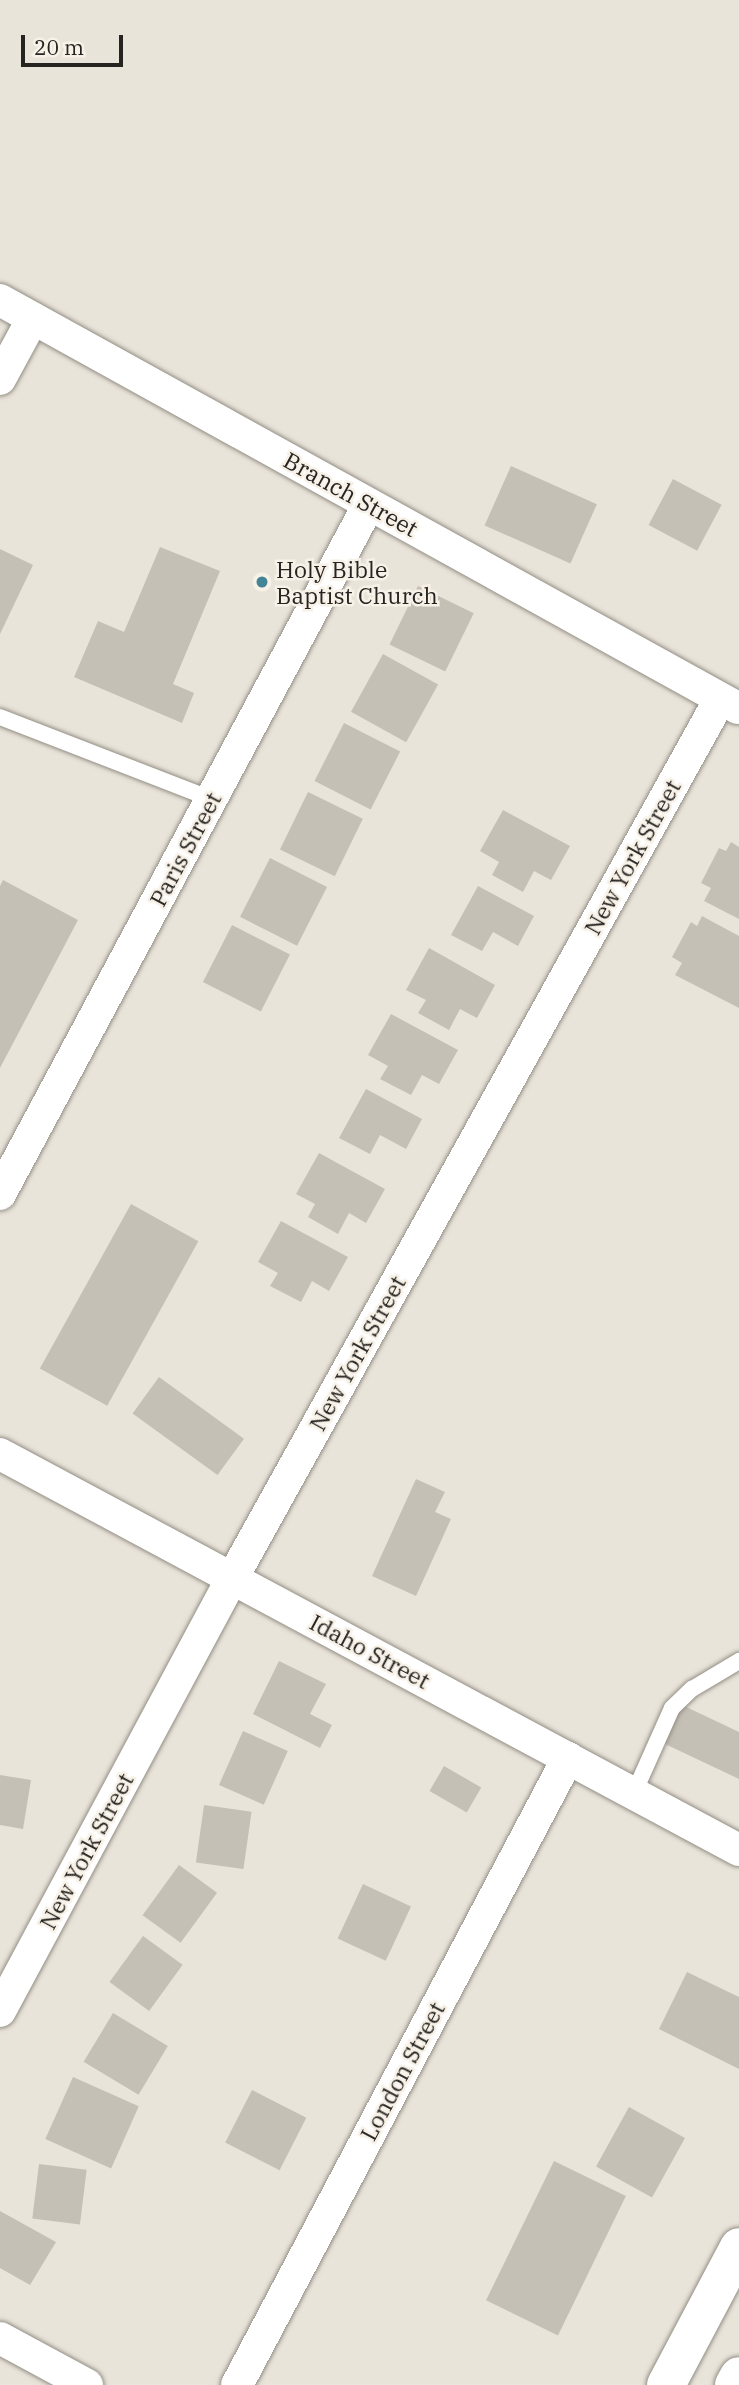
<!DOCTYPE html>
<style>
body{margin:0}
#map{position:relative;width:739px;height:2385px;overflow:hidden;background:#e9e4da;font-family:"IBM Plex Serif",serif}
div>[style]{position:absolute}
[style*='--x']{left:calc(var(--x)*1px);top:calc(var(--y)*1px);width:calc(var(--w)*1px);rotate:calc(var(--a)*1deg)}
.building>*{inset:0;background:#c5c0b6;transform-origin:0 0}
.roads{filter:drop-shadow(0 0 2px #938e84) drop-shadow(0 0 2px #938e84)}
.lane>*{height:16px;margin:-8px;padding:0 8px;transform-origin:8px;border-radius:8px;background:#fff}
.street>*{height:32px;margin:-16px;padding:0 16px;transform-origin:16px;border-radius:16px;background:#fff}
.primary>*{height:38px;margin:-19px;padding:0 19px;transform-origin:19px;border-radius:19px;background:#fff}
.dots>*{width:19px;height:19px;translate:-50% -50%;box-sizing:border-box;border:4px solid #f7f1e7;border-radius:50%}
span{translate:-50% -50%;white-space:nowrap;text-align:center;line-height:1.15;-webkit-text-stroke:5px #f7f1e7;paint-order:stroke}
.street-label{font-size:23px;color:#262421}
.poi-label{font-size:23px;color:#262421}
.left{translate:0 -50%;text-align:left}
.scale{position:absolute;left:21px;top:35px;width:102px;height:32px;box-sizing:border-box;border:4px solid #262421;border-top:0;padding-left:9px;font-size:21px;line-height:24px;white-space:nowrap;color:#262421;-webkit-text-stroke:5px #f7f1e7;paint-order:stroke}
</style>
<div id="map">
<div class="building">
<i style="left:511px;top:466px;width:94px;height:65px;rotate:24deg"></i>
<i style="left:673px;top:479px;width:55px;height:52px;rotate:28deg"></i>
<i style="clip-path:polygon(160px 547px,220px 571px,173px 684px,194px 693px,182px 723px,74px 677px,98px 621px,124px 632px)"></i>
<i style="clip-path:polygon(0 549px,33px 565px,0 634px)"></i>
<i style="left:418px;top:586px;width:62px;height:65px;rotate:26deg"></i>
<i style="left:383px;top:654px;width:63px;height:66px;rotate:29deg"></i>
<i style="left:344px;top:723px;width:63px;height:65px;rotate:27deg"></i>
<i style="left:308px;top:792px;width:61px;height:64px;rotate:26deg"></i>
<i style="clip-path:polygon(503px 810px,570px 846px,551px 880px,534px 871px,523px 892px,492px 875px,499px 862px,480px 851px)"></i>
<i style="clip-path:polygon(731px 842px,739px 847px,739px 919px,704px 901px,711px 888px,701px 883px,719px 848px,726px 851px)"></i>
<i style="left:270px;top:858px;width:64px;height:66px;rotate:27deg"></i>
<i style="clip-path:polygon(3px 880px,78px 920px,0 1068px,0 886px)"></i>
<i style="clip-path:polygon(478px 886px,534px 916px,518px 946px,493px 932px,482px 951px,451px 935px)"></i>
<i style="clip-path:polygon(702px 916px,739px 936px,739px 1008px,675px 975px,682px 963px,672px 957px,691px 922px,697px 926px)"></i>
<i style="left:232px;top:925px;width:65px;height:64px;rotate:27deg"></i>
<i style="clip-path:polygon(429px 948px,495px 985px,477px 1018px,460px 1009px,449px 1030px,418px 1013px,426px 1000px,406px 990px)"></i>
<i style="clip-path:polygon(391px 1014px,458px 1050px,439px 1084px,422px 1075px,411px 1095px,380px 1079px,388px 1066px,368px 1055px)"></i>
<i style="clip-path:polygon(366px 1089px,422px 1119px,406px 1149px,380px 1135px,370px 1154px,339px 1138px)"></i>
<i style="clip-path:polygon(319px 1153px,385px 1189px,366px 1223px,349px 1213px,338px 1234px,308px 1217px,315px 1204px,296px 1194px)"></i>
<i style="left:131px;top:1204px;width:77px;height:188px;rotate:29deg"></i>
<i style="clip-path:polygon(281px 1221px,348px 1257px,329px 1291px,312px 1281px,301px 1302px,270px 1286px,278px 1273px,258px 1262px)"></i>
<i style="left:159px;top:1377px;width:105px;height:45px;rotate:36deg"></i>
<i style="clip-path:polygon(416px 1479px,445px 1492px,435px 1512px,451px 1519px,416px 1596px,372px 1576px)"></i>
<i style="clip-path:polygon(279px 1661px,326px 1684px,310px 1714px,332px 1725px,320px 1748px,253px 1714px)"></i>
<i style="clip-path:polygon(682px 1705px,739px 1732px,739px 1779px,663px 1743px)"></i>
<i style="left:243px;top:1731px;width:49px;height:59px;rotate:24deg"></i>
<i style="left:444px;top:1766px;width:43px;height:29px;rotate:30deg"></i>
<i style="clip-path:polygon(0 1775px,31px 1780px,23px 1829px,0 1825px)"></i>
<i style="left:204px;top:1805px;width:48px;height:58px;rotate:8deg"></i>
<i style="left:179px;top:1865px;width:47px;height:62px;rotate:36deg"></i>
<i style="left:363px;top:1884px;width:53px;height:60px;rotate:25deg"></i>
<i style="left:143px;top:1936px;width:49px;height:57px;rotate:36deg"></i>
<i style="clip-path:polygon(687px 1972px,739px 1997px,739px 2069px,659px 2029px)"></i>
<i style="left:113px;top:2013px;width:64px;height:57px;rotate:31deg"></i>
<i style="left:73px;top:2077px;width:72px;height:68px;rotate:24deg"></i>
<i style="left:252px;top:2090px;width:61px;height:59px;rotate:27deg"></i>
<i style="left:629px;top:2107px;width:64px;height:68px;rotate:29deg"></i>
<i style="left:554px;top:2161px;width:80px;height:155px;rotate:26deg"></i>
<i style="left:39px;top:2164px;width:48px;height:55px;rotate:7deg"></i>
<i style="clip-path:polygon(0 2211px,56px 2242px,30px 2285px,0 2268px)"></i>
</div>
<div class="roads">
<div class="lane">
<i style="--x:0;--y:717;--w:226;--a:21.2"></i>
<i style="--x:634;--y:1793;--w:93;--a:-65.9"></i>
<i style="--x:672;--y:1708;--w:28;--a:-44"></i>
<i style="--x:692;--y:1689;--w:55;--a:-30.8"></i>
</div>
<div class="street">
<i style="--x:0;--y:300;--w:843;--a:28.94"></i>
<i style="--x:0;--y:379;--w:69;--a:-61.6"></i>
<i style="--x:0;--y:1194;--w:782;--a:-61.86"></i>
<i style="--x:0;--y:1454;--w:838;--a:28.19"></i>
<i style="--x:0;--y:2011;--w:493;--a:-61.8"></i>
<i style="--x:233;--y:1577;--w:1004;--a:-60.98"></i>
<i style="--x:0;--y:2338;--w:99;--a:28.4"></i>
<i style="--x:237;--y:2385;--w:709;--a:-62.17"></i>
</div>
<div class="primary">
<i style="--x:666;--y:2385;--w:156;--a:-62.1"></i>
<i style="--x:734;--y:2385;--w:10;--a:-61"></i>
</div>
</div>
<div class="dots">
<i style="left:262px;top:582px;background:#438596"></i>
</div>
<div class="street-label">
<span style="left:351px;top:494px;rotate:29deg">Branch Street</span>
<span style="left:185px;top:849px;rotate:-62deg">Paris Street</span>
<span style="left:632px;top:857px;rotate:-61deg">New York Street</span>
<span style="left:357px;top:1353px;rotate:-61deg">New York Street</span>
<span style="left:370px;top:1651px;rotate:28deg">Idaho Street</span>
<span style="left:86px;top:1851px;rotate:-62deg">New York Street</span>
<span style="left:402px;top:2071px;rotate:-62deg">London Street</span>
</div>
<div class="poi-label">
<span class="left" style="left:276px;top:582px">Holy Bible<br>Baptist Church</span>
</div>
<div class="scale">20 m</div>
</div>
